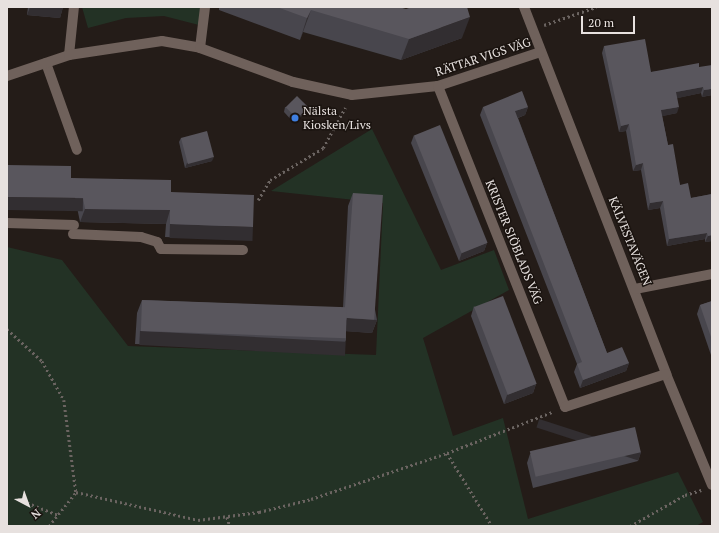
<!DOCTYPE html>
<meta charset="utf-8">
<style>
body{margin:0}
#map{position:relative;width:719px;height:533px;overflow:hidden;background:#241c18;font-family:"PT Serif",serif}
div>[style]{position:absolute}
[style*='--x']{left:calc(var(--x)*1px);top:calc(var(--y)*1px);width:calc(var(--w)*1px);rotate:calc(var(--a)*1deg)}
.green>*{inset:0;background:#233225}
.path>*{height:2.5px;margin-top:-1.25px;transform-origin:0;background:repeating-linear-gradient(90deg,#6b6461 0 2px,transparent 0 5px)}
.lane>*{height:10px;margin:-5px;padding:0 5px;transform-origin:5px;border-radius:5px;background:#6f615b}
.street>*{height:10px;margin:-5px;padding:0 5px;transform-origin:5px;border-radius:5px;background:#6f615b}
.wall>*{inset:0;background:#48464d}
.shaded-wall>*{inset:0;background:#322e31;transform-origin:0 0}
.building>*{inset:0;background:#59565d;transform-origin:0 0}
.dots>*{width:11px;height:11px;translate:-50% -50%;box-sizing:border-box;border:2px solid #1a130f;border-radius:50%}
span{translate:-50% -50%;white-space:nowrap;text-align:center;line-height:1.15;-webkit-text-stroke:3px #1a130f;paint-order:stroke}
.street-label{font-size:12px;color:#e7e1df}
.poi-label{font-size:12px;color:#e7e1df}
.left{translate:0 -50%;text-align:left}
.frame{position:absolute;inset:0;border:8px solid #e7e1df;pointer-events:none}
.north{position:absolute;left:8px;top:485px;width:40px;height:40px;-webkit-text-stroke:3px #1a130f;paint-order:stroke;rotate:139deg;font-size:11px;font-weight:700;line-height:16px;text-align:center;color:#e7e1df}
.north::after{content:'';display:block;margin:auto;width:14px;height:18px;background:#e7e1df;clip-path:polygon(50% 0,100% 100%,50% 72%,0 100%)}
.scale{position:absolute;left:581px;top:16px;width:54px;height:18px;box-sizing:border-box;border:2px solid #e7e1df;border-top:0;padding-left:5px;font-size:12px;line-height:14px;white-space:nowrap;color:#e7e1df;-webkit-text-stroke:3px #1a130f;paint-order:stroke}
</style>
<div id="map">
<div class="green">
<i style="clip-path:polygon(82px 7px,201px 7px,199px 25px,164px 16px,126px 18px,88px 28px)"></i>
<i style="clip-path:polygon(372px 129px,441px 270px,494px 250px,509px 290px,423px 338px,453px 436px,503px 418px,528px 519px,678px 472px,703px 522px,696px 526px,7px 526px,7px 247px,62px 260px,128px 346px,376px 355px,383px 203px,271px 191px)"></i>
</div>
<div class="path">
<i style="--x:544;--y:25;--w:55;--a:-19.1"></i>
<i style="--x:258;--y:200;--w:23;--a:-59"></i>
<i style="--x:270;--y:180;--w:62;--a:-31.1"></i>
<i style="--x:323;--y:148;--w:46;--a:-61.2"></i>
<i style="--x:7;--y:329;--w:47;--a:42.4"></i>
<i style="--x:42;--y:361;--w:45;--a:60.6"></i>
<i style="--x:64;--y:400;--w:93;--a:82.6"></i>
<i style="--x:76;--y:492;--w:125;--a:12.9"></i>
<i style="--x:198;--y:520;--w:62;--a:-7.5"></i>
<i style="--x:259;--y:512;--w:54;--a:-14"></i>
<i style="--x:311;--y:499;--w:144;--a:-18.7"></i>
<i style="--x:447;--y:453;--w:113;--a:-21.3"></i>
<i style="--x:447;--y:453;--w:86;--a:58.3"></i>
<i style="--x:18;--y:499;--w:43;--a:21.8"></i>
<i style="--x:227;--y:517;--w:9;--a:72"></i>
<i style="--x:49;--y:526;--w:43;--a:-51.5"></i>
<i style="--x:630;--y:526;--w:63;--a:-29.4"></i>
<i style="--x:685;--y:495;--w:17;--a:-17"></i>
</div>
<div class="lane">
<i style="--x:7;--y:223;--w:67;--a:1.7"></i>
<i style="--x:73;--y:234;--w:68;--a:2.5"></i>
<i style="--x:141;--y:237;--w:17;--a:17"></i>
<i style="--x:157;--y:242;--w:8;--a:60"></i>
<i style="--x:161;--y:249;--w:82;--a:0.7"></i>
</div>
<div class="street">
<i style="--x:524;--y:7;--w:394;--a:68.8"></i>
<i style="--x:666;--y:374;--w:120;--a:67.5"></i>
<i style="--x:200;--y:48;--w:41;--a:-83"></i>
<i style="--x:69;--y:55;--w:48;--a:-84.1"></i>
<i style="--x:46;--y:63;--w:92;--a:70.4"></i>
<i style="--x:7;--y:76;--w:65;--a:-18.7"></i>
<i style="--x:69;--y:55;--w:94;--a:-8.6"></i>
<i style="--x:162;--y:41;--w:39;--a:10"></i>
<i style="--x:200;--y:48;--w:99;--a:20.1"></i>
<i style="--x:293;--y:82;--w:60;--a:12.4"></i>
<i style="--x:352;--y:95;--w:86;--a:-6"></i>
<i style="--x:438;--y:86;--w:108;--a:-18.3"></i>
<i style="--x:438;--y:86;--w:345;--a:68.4"></i>
<i style="--x:565;--y:407;--w:106;--a:-18.1"></i>
<i style="--x:635;--y:289;--w:78;--a:-11"></i>
</div>
<div class="wall">
<i style="clip-path:polygon(28px 7px,63px 7px,60px 18px,27px 15px)"></i>
<i style="clip-path:polygon(219px 7px,399px 7px,462px 38px,401px 60px,303px 32px,300px 40px,219px 10px)"></i>
<i style="clip-path:polygon(604px 46px,651px 72px,699px 67px,712px 95px,702px 97px,701px 93px,677px 98px,677px 113px,662px 116px,668px 145px,680px 185px,691px 198px,712px 194px,712px 241px,705px 242px,705px 239px,667px 246px,660px 208px,648px 210px,641px 170px,633px 171px,626px 131px,619px 132px,602px 53px)"></i>
<i style="clip-path:polygon(285px 107px,308px 107px,306px 112px,294px 123px,284px 112px)"></i>
<i style="clip-path:polygon(483px 107px,528px 107px,525px 115px,518px 118px,607px 353px,629px 363px,626px 371px,580px 388px,574px 372px,577px 364px,480px 115px)"></i>
<i style="clip-path:polygon(414px 135px,487px 243px,484px 251px,459px 261px,411px 143px)"></i>
<i style="clip-path:polygon(181px 138px,212px 161px,185px 168px,179px 142px)"></i>
<i style="clip-path:polygon(71px 178px,171px 192px,248px 240px,165px 237px,166px 224px,80px 222px)"></i>
<i style="clip-path:polygon(353px 193px,377px 320px,372px 333px,346px 331px,346px 340px,341px 353px,135px 344px,137px 313px,142px 300px,343px 308px,348px 206px)"></i>
<i style="clip-path:polygon(712px 301px,712px 358px,697px 314px,700px 305px)"></i>
<i style="clip-path:polygon(474px 306px,536px 384px,533px 393px,504px 404px,471px 316px)"></i>
<i style="clip-path:polygon(641px 452px,638px 461px,533px 488px,527px 463px,530px 454px)"></i>
</div>
<div class="shaded-wall">
<i style="clip-path:polygon(30px 7px,63px 7px,60px 18px,27px 15px)"></i>
<i style="clip-path:polygon(311px 10px,303px 32px,300px 40px,307px 18px)"></i>
<i style="clip-path:polygon(470px 17px,462px 38px,401px 60px,409px 39px)"></i>
<i style="clip-path:polygon(703px 87px,701px 93px,674px 99px,676px 92px)"></i>
<i style="clip-path:polygon(712px 89px,712px 95px,702px 97px,704px 90px)"></i>
<i style="clip-path:polygon(308px 107px,306px 112px,294px 123px,296px 119px)"></i>
<i style="clip-path:polygon(528px 107px,525px 115px,512px 120px,515px 111px)"></i>
<i style="clip-path:polygon(679px 107px,677px 113px,659px 117px,661px 110px)"></i>
<i style="clip-path:polygon(629px 124px,626px 131px,619px 132px,621px 126px)"></i>
<i style="clip-path:polygon(214px 157px,212px 161px,185px 168px,187px 163px)"></i>
<i style="clip-path:polygon(643px 163px,641px 170px,633px 171px,636px 165px)"></i>
<i style="left:7px;top:197px;width:76px;height:13px;rotate:1deg"></i>
<i style="clip-path:polygon(663px 201px,660px 208px,648px 210px,650px 203px)"></i>
<i style="clip-path:polygon(85px 209px,170px 210px,166px 224px,80px 222px)"></i>
<i style="left:170px;top:224px;width:83px;height:14px;rotate:2deg"></i>
<i style="clip-path:polygon(707px 233px,705px 239px,667px 246px,669px 239px)"></i>
<i style="clip-path:polygon(712px 235px,712px 241px,705px 242px,708px 236px)"></i>
<i style="clip-path:polygon(487px 243px,484px 251px,459px 261px,462px 252px)"></i>
<i style="clip-path:polygon(347px 318px,377px 320px,372px 333px,342px 331px)"></i>
<i style="left:140px;top:331px;width:206px;height:14px;rotate:3deg"></i>
<i style="clip-path:polygon(629px 363px,626px 371px,580px 388px,583px 380px)"></i>
<i style="clip-path:polygon(536px 384px,533px 393px,504px 404px,507px 395px)"></i>
<i style="left:641px;top:452px;width:9px;height:107px;rotate:108deg"></i>
</div>
<div class="building">
<i style="clip-path:polygon(277px 7px,399px 7px,406px 9px,412px 7px,467px 7px,470px 17px,409px 39px,311px 10px,307px 18px)"></i>
<i style="clip-path:polygon(645px 39px,651px 72px,699px 63px,699px 67px,712px 65px,712px 89px,704px 90px,703px 87px,676px 92px,679px 107px,661px 110px,668px 145px,673px 144px,680px 185px,688px 183px,691px 198px,712px 194px,712px 235px,708px 236px,707px 233px,669px 239px,663px 201px,650px 203px,643px 163px,636px 165px,629px 124px,621px 126px,604px 46px)"></i>
<i style="clip-path:polygon(522px 91px,528px 107px,515px 111px,607px 353px,622px 347px,629px 363px,583px 380px,577px 364px,582px 362px,483px 107px)"></i>
<i style="left:297px;top:96px;width:16px;height:16px;rotate:45deg"></i>
<i style="left:440px;top:125px;width:127px;height:28px;rotate:68deg"></i>
<i style="left:207px;top:131px;width:27px;height:27px;rotate:75deg"></i>
<i style="clip-path:polygon(7px 165px,71px 166px,71px 178px,171px 180px,171px 192px,254px 195px,253px 227px,170px 224px,170px 210px,85px 209px,83px 198px,7px 197px)"></i>
<i style="left:353px;top:193px;width:30px;height:125px;rotate:4deg"></i>
<i style="left:503px;top:296px;width:94px;height:31px;rotate:69deg"></i>
<i style="left:142px;top:300px;width:205px;height:31px;rotate:2deg"></i>
<i style="clip-path:polygon(712px 301px,712px 340px,700px 305px)"></i>
<i style="left:635px;top:427px;width:26px;height:108px;rotate:77deg"></i>
</div>
<div class="dots">
<i style="left:295px;top:118px;background:#3f7fe0"></i>
</div>
<div class="street-label">
<span style="left:483px;top:57px;rotate:-18deg">RÄTTAR VIGS VÄG</span>
<span style="left:630px;top:241px;rotate:68deg">KÄLVESTAVÄGEN</span>
<span style="left:514px;top:242px;rotate:68deg">KRISTER SIÖBLADS VÄG</span>
</div>
<div class="poi-label">
<span class="left" style="left:303px;top:118px">Nälsta<br>Kiosken/Livs</span>
</div>
<div class="frame"></div>
<div class="north">N</div>
<div class="scale">20 m</div>
</div>
